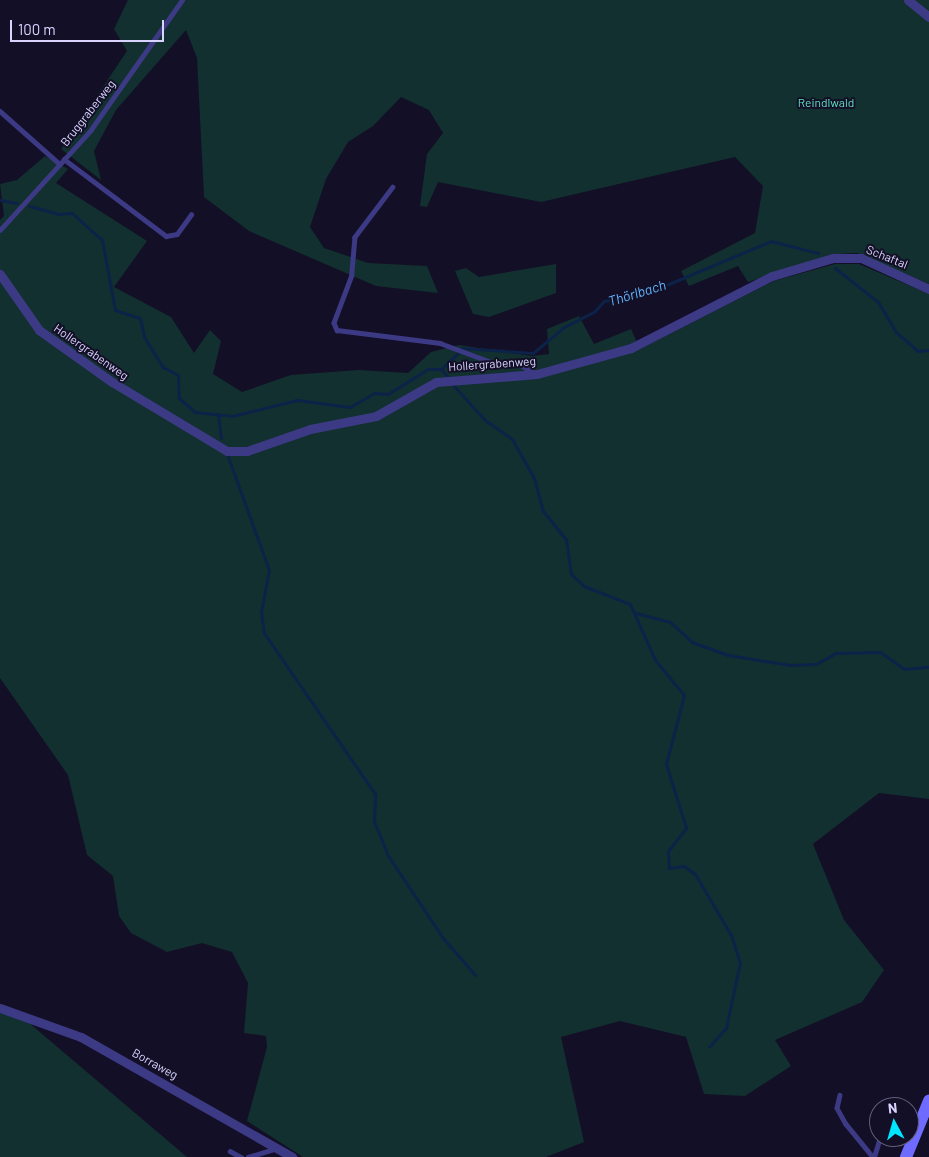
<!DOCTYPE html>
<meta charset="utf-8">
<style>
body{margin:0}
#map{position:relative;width:929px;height:1157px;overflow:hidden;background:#130f26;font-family:Barlow,sans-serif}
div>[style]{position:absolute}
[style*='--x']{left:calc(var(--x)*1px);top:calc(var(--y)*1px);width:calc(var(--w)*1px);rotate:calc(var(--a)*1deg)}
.green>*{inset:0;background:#12302f}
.stream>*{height:3px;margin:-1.5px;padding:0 1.5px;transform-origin:1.5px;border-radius:1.5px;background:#0c2248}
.service>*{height:4.5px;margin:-2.25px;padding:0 2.25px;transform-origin:2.25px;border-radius:2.25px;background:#3d3a85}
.minor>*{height:9px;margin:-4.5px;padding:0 4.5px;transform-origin:4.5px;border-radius:4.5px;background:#3d3a85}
.secondary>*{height:12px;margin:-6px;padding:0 6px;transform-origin:6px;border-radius:6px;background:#6f6bff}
span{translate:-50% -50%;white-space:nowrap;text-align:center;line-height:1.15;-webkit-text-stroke:4px #130f26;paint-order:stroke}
.park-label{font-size:12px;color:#5fe0c0}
.street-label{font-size:12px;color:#d9d4ff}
.water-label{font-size:14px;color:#62b6ff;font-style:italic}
.north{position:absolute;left:869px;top:1097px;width:50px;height:50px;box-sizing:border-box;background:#130f26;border:1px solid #625e7d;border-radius:50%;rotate:354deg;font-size:14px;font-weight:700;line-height:20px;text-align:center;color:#d9d4ff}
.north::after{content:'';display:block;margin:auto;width:18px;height:22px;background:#00e5ff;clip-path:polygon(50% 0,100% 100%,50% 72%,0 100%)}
.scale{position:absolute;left:10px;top:20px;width:154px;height:22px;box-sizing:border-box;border:2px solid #d9d4ff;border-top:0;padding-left:6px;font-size:15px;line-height:18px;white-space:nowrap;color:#d9d4ff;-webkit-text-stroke:4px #130f26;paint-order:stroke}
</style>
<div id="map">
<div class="green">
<i style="clip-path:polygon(128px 0,929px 0,929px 284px,857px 253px,837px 254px,748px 282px,738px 266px,689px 286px,681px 271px,755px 233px,763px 186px,735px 157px,541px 202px,438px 182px,427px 207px,420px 206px,427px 154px,443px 133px,429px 110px,401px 97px,373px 126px,348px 142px,326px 179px,310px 227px,324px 248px,368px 263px,427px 266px,438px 293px,376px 286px,249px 231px,204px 197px,197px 58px,186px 30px,116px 110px,94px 151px,101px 180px,61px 149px,127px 51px,114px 29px)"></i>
<i style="clip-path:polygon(45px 156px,68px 169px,56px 183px,147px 241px,114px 287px,171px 317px,194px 353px,210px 330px,221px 341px,213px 374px,242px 392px,291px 375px,358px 370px,408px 373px,431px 352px,459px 345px,532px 356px,549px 354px,547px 329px,579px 316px,594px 344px,631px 329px,640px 349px,774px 281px,835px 264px,859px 264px,929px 294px,929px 799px,879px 793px,813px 844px,844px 920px,884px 970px,862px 1002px,775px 1040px,791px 1066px,745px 1096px,704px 1094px,686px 1037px,620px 1021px,561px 1037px,584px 1142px,546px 1157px,303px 1157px,247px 1121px,267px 1047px,266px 1036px,244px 1033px,248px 983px,232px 952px,202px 943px,167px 952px,131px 933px,119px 916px,113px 876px,87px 855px,68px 775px,0 678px,0 220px,4px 216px,0 184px,17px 180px)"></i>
<i style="clip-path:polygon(556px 264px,556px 293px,489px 317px,473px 314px,455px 271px,466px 268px,479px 277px)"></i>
<i style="clip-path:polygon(0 1012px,28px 1022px,187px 1157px,0 1157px)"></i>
</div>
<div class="stream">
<i style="--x:0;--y:200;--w:17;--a:10"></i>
<i style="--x:29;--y:206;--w:30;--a:15"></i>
<i style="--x:58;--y:214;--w:14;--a:-4"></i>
<i style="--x:72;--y:213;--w:40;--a:42"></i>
<i style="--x:102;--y:240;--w:71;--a:79.5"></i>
<i style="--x:115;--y:310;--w:26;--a:18"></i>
<i style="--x:140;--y:318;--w:19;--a:78"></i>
<i style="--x:144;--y:337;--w:36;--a:58"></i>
<i style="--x:163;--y:367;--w:17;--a:28"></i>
<i style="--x:178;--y:375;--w:23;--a:88"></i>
<i style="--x:179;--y:398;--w:21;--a:41"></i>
<i style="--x:195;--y:412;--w:37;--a:6"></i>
<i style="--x:232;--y:416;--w:67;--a:-13.8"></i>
<i style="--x:297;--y:400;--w:53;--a:7.5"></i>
<i style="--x:350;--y:407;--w:28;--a:-30"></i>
<i style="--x:374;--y:393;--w:14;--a:4"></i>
<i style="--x:388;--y:394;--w:47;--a:-32"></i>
<i style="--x:428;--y:369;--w:13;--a:0"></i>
<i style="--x:441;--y:369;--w:23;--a:-43"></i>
<i style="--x:835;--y:268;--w:55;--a:38.3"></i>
<i style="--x:878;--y:302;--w:35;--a:59"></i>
<i style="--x:896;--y:332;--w:29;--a:41"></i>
<i style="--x:918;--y:351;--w:11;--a:-5"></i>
<i style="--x:462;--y:348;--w:71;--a:4"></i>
<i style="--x:533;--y:353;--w:40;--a:-40"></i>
<i style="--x:564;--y:327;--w:34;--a:-27"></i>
<i style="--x:594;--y:312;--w:15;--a:-48"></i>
<i style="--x:604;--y:301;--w:49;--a:-11.8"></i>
<i style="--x:652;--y:291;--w:129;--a:-22.8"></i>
<i style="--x:771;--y:241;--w:49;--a:14.3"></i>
<i style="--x:441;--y:369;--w:11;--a:49"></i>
<i style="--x:453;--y:385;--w:47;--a:47.6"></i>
<i style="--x:485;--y:420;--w:33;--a:35"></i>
<i style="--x:512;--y:439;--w:45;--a:60.6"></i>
<i style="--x:534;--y:478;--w:34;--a:75"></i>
<i style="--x:543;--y:511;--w:36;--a:51"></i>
<i style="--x:566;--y:539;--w:35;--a:82"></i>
<i style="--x:571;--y:574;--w:18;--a:43"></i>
<i style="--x:584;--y:586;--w:49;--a:21.4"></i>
<i style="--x:630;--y:604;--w:61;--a:65.9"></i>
<i style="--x:655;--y:660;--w:45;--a:50.4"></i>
<i style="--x:684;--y:695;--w:71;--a:104.6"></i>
<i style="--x:666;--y:764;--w:67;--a:72.6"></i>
<i style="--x:686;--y:828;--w:29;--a:128"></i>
<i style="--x:668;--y:851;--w:17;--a:87"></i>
<i style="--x:669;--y:868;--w:15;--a:-8"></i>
<i style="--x:684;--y:866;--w:14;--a:36"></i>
<i style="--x:695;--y:874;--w:71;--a:59.5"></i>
<i style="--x:731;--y:935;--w:28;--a:72"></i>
<i style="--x:740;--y:962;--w:67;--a:102"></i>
<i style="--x:726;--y:1028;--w:25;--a:132"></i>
<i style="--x:218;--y:414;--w:24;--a:83"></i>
<i style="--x:227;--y:454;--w:123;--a:70.1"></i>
<i style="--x:269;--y:570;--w:43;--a:100.8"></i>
<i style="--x:261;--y:612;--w:21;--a:82"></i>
<i style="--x:264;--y:633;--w:196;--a:55.4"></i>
<i style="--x:375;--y:794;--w:27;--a:92"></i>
<i style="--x:374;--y:821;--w:35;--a:68"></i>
<i style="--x:387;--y:854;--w:101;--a:56.3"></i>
<i style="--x:443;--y:938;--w:49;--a:49.1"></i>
<i style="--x:636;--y:613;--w:35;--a:15"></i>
<i style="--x:670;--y:622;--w:30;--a:42"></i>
<i style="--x:692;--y:642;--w:38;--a:20"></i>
<i style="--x:728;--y:655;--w:63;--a:9.2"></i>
<i style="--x:790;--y:665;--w:26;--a:-2"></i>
<i style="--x:816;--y:664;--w:23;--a:-29"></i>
<i style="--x:836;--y:653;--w:44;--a:-1.3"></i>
<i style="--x:880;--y:652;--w:29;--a:35"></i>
<i style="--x:904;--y:669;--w:25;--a:-5"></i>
</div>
<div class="service">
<i style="--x:0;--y:111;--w:80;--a:41.5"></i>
<i style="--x:64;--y:159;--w:128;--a:37"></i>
<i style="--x:166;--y:236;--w:11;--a:-10"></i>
<i style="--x:177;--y:234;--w:24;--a:-54"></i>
<i style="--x:393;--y:187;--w:63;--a:127.2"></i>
<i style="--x:355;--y:237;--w:38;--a:95"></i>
<i style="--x:352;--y:275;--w:51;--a:110.6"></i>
<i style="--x:334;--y:323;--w:8;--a:67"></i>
<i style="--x:337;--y:330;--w:104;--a:7.2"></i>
<i style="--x:440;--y:343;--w:54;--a:20.4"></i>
<i style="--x:491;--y:362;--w:28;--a:4"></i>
<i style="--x:519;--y:364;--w:17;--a:31"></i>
<i style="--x:0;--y:230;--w:134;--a:-47.7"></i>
<i style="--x:90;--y:131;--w:160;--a:-54.9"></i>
<i style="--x:840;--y:1095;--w:13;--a:103"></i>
<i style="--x:837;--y:1108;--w:18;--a:61"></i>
<i style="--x:846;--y:1124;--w:43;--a:50.7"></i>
<i style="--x:230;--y:1151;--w:13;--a:29"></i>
<i style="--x:248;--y:1157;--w:28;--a:-17"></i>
<i style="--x:874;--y:1157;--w:21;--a:-73"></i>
</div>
<div class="minor">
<i style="--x:908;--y:0;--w:27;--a:39"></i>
<i style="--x:0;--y:274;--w:68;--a:55.1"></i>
<i style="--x:39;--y:330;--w:90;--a:35.5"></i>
<i style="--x:112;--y:382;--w:134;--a:31"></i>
<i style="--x:227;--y:451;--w:20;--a:0"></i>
<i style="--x:247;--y:451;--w:67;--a:-19.2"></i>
<i style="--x:310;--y:429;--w:67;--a:-11.1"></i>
<i style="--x:376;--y:416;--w:69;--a:-29.5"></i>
<i style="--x:436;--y:382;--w:101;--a:-4.5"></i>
<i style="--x:537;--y:374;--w:98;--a:-15.5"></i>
<i style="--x:631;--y:348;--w:158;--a:-27.1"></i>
<i style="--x:772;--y:276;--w:64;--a:-16.4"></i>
<i style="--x:833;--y:258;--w:28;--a:0"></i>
<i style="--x:861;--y:258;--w:75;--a:24.5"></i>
<i style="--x:0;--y:1008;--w:86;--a:19.7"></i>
<i style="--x:81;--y:1037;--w:243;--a:29.6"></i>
</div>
<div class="secondary">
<i style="--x:906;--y:1157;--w:61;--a:-67.7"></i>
</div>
<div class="park-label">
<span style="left:826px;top:103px">Reindlwald</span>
</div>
<div class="street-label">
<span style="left:88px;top:113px;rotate:-52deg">Bruggraberweg</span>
<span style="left:887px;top:257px;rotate:22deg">Schaftal</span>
<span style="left:91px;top:352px;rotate:35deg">Hollergrabenweg</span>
<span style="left:492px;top:364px;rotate:-4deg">Hollergrabenweg</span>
<span style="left:155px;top:1064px;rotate:29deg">Borraweg</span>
</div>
<div class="water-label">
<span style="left:637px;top:293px;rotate:-17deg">Thörlbach</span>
</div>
<div class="north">N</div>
<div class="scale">100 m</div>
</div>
